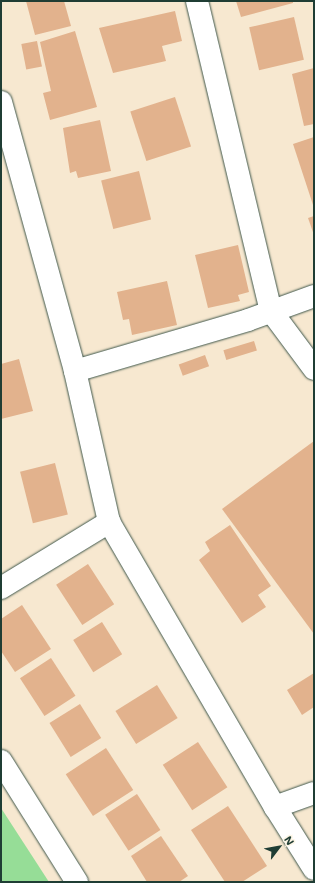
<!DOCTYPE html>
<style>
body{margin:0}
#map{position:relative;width:315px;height:883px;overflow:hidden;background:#f7e8d0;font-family:Mali,sans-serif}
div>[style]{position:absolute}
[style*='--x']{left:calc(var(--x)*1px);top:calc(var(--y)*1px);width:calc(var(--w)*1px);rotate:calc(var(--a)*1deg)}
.green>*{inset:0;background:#96dd97}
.building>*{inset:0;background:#e2b28d;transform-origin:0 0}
.roads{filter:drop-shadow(0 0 1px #3f574b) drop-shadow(0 0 1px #3f574b)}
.street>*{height:22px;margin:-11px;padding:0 11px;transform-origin:11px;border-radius:11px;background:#fff}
.secondary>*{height:22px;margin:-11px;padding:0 11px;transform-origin:11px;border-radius:11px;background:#fff}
span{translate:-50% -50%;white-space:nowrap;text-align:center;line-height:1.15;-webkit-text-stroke:4px #fcf5e5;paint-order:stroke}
.frame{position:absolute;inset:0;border:2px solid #1f3d34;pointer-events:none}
.north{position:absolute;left:259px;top:827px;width:40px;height:40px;-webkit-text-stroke:3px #fcf5e5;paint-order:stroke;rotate:58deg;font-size:11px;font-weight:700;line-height:16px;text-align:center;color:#1f3d34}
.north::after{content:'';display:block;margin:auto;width:14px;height:18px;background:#1f3d34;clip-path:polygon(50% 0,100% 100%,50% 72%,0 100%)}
</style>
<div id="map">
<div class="green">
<i style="clip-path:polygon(1px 808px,49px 882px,1px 882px)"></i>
</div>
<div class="building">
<i style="clip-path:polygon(26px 1px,64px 1px,71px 26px,35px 35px)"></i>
<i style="clip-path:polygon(236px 1px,293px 1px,293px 3px,241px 17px)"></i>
<i style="clip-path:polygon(175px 11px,182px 41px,162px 46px,166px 61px,113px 73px,99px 28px)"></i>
<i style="left:294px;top:17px;width:44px;height:46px;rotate:77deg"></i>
<i style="clip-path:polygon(75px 31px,97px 107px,50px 120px,43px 93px,51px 91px,40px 42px)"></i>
<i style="left:37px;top:41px;width:26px;height:16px;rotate:79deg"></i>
<i style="clip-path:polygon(314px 68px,314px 124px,304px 126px,292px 74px)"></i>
<i style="left:175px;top:97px;width:52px;height:47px;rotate:72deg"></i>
<i style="clip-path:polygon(100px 120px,111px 171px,78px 178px,76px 171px,70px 173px,63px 128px)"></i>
<i style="clip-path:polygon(314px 137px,314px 208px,293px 144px)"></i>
<i style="left:139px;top:171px;width:50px;height:39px;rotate:76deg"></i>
<i style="clip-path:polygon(314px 216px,314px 235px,308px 218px)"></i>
<i style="clip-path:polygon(238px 245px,249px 292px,238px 295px,240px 301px,208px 308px,195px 255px)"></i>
<i style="clip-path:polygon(167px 281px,177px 325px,132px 335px,129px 319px,123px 320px,117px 292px)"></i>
<i style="left:254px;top:341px;width:10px;height:32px;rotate:73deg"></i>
<i style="left:205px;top:355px;width:12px;height:28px;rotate:70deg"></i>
<i style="clip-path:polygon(19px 359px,33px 411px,1px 419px,1px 364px)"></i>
<i style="clip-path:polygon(314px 441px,314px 634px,222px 509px)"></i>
<i style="left:55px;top:463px;width:53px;height:36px;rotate:76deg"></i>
<i style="clip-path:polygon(230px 525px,271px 586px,258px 595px,266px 607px,242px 623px,199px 560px,210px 551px,205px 542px)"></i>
<i style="left:88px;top:564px;width:48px;height:38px;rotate:57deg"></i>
<i style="clip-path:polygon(22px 605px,51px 649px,15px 672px,1px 651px,1px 619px)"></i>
<i style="left:102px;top:622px;width:38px;height:34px;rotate:58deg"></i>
<i style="left:51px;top:658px;width:45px;height:37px;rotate:57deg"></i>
<i style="clip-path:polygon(314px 673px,314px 707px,302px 715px,287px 690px)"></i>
<i style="left:157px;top:685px;width:39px;height:49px;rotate:58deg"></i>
<i style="left:80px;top:704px;width:40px;height:36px;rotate:58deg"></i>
<i style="left:198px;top:742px;width:54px;height:42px;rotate:57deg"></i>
<i style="left:106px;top:748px;width:50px;height:48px;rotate:57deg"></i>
<i style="left:137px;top:794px;width:43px;height:38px;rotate:57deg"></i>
<i style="clip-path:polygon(228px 806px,267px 866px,242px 882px,225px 882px,191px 830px)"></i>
<i style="clip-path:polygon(161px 836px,188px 876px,179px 882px,147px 882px,131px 856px)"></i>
</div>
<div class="roads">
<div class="street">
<i style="--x:197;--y:1;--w:319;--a:76.6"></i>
<i style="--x:271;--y:311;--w:72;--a:53.4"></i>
<i style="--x:75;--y:371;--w:180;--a:-16.4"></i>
<i style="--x:248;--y:320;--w:70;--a:-20"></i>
<i style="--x:1;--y:588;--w:127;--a:-31.4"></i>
<i style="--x:1;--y:761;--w:143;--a:57.9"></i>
<i style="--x:275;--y:807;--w:41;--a:-19.7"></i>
</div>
<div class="secondary">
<i style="--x:1;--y:102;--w:279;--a:74.6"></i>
<i style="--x:75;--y:371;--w:155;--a:77.3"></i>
<i style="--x:109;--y:522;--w:330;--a:59.8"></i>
<i style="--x:275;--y:807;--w:73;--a:57.8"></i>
</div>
</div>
<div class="frame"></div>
<div class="north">N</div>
</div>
